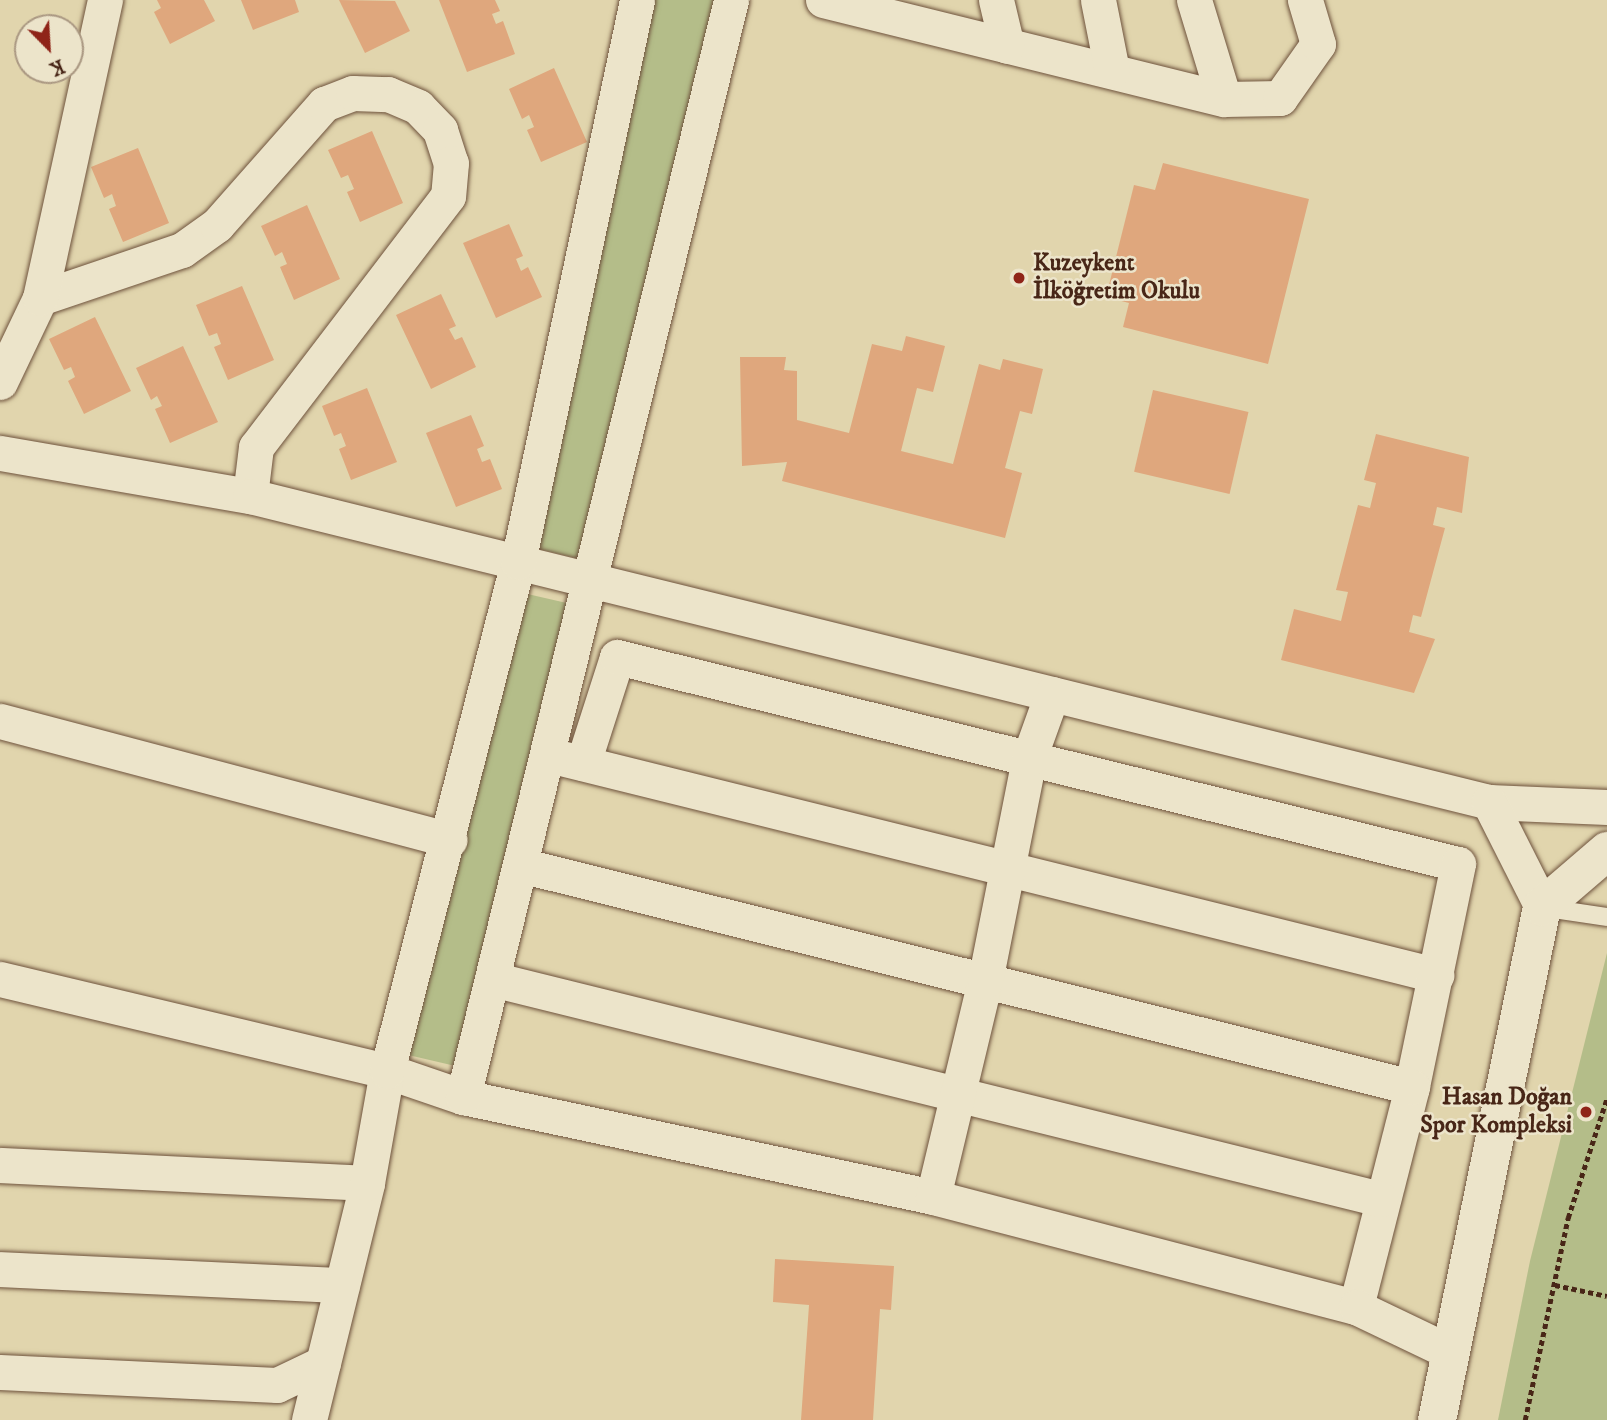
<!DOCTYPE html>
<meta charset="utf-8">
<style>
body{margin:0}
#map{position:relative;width:1607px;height:1420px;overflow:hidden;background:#e1d5ad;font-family:"IM FELL DW Pica",serif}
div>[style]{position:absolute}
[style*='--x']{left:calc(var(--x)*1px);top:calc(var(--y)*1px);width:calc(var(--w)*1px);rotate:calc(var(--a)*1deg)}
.green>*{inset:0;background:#b4bd89;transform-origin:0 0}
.building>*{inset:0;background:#dfa77d;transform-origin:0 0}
.path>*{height:4.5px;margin-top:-2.25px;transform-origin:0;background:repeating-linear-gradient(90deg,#482617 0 5px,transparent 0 8.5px)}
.roads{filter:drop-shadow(0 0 2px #6e523c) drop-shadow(0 0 2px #6e523c)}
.lane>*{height:18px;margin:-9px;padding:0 9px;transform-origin:9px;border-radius:9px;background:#ece4ca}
.street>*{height:35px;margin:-17.5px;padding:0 17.5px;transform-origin:17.5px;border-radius:17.5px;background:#ece4ca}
.secondary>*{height:38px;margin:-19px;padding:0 19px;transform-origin:19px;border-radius:19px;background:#ece4ca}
.dots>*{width:19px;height:19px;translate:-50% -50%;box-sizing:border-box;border:4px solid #ece4ca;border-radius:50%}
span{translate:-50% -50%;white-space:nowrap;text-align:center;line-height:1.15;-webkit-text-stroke:5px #ece4ca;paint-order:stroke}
.poi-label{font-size:24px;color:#482617;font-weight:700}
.left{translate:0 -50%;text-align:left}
.right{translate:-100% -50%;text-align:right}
.north{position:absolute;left:14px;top:14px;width:70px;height:70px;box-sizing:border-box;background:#ece4ca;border:2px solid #aa9882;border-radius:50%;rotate:156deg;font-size:19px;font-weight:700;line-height:28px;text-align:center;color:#482617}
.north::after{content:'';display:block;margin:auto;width:24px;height:32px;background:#8f2418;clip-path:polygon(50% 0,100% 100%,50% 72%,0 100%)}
</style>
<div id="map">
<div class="green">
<i style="clip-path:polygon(654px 0,745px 0,605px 565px,539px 549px)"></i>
<i style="left:510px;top:590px;width:66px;height:476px;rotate:13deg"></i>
<i style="clip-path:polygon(1607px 953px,1607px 1420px,1498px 1420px,1530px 1261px)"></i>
</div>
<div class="building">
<i style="clip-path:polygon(157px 0,204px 0,215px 21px,170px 44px,154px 12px,161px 8px)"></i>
<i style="clip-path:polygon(241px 0,295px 0,299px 12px,253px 30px)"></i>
<i style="clip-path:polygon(339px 0,395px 1px,410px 31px,365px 53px)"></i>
<i style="clip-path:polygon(439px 0,495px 0,500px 11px,492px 14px,496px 24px,503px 21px,515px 54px,467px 72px)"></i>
<i style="clip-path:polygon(554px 68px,587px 142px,541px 162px,527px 130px,534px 127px,529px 115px,522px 119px,509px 89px)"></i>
<i style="clip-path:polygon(372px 131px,403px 203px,360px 222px,347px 192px,354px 189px,348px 175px,341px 178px,328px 150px)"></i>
<i style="clip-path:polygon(138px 148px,169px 223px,123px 242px,109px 209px,116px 206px,112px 194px,104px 198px,91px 167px)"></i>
<i style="clip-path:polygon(1163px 163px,1309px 199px,1268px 364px,1123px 327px,1129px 303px,1106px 297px,1134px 185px,1155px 190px)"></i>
<i style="clip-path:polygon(307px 205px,340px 279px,294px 300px,280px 267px,287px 264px,282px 252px,275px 256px,261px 226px)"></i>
<i style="clip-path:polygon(509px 224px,523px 256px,516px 259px,521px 271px,528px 267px,542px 297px,496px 318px,463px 243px)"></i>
<i style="clip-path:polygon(242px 286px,274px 360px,228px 380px,214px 347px,221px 344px,217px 333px,209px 336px,196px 305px)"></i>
<i style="clip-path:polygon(441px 294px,456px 326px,449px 329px,455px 340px,462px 337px,476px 367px,431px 389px,396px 315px)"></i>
<i style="clip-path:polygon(95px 317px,131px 391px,84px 414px,68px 381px,75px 377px,71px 367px,64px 370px,49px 339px)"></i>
<i style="clip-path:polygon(906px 336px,945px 346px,933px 392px,917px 388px,901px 451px,953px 464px,979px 364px,1000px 370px,1003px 359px,1043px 369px,1032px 414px,1020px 411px,1005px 468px,1022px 473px,1005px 538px,782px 481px,787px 462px,742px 466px,740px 357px,786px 357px,784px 370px,797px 371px,797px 420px,849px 433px,872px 344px,902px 351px)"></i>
<i style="clip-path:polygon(183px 346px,218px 422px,170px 443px,155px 409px,162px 406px,157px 396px,151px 400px,136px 368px)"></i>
<i style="clip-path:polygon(367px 388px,397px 462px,351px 480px,339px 449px,346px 446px,341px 433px,334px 436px,322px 406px)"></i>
<i style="left:1153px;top:390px;width:98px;height:84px;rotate:13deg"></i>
<i style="clip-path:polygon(471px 415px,484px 446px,477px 449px,482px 462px,490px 459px,502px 489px,456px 507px,426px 433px)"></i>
<i style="clip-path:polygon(1376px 434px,1469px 457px,1462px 513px,1437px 507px,1433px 525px,1445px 528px,1421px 617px,1413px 615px,1409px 632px,1435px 639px,1414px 693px,1281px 660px,1294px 609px,1341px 621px,1348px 592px,1336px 590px,1358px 505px,1370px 508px,1376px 483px,1364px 480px)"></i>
<i style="clip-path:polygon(775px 1259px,894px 1266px,891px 1310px,880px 1309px,873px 1420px,801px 1420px,809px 1305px,773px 1302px)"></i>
</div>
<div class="path">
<i style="--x:1555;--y:1285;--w:53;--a:11.9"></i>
<i style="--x:1525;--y:1420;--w:207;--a:-78"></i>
<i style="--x:1568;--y:1218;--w:126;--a:-72"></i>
</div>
<div class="roads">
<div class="lane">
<i style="--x:1546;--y:908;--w:62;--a:8.4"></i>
</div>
<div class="street">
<i style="--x:823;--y:0;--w:413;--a:13.9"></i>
<i style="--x:1224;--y:99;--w:56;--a:-1"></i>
<i style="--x:1280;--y:98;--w:66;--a:-54.9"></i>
<i style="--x:1318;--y:44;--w:46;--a:-106.5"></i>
<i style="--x:996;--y:0;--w:47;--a:76.6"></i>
<i style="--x:1098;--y:0;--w:72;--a:78.8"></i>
<i style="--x:1194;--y:0;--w:103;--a:73.1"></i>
<i style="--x:40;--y:298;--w:150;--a:-18.7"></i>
<i style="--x:182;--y:250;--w:43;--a:-35.5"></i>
<i style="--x:217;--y:225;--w:162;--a:-48.5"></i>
<i style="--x:324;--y:104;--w:31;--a:-21"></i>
<i style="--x:353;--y:93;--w:35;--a:2"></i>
<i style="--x:388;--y:94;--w:33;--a:23"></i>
<i style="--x:418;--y:107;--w:32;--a:46"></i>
<i style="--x:440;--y:130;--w:35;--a:72"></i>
<i style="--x:451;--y:163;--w:33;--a:95"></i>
<i style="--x:448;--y:196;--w:316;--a:127.4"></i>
<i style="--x:256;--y:447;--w:49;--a:97"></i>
<i style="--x:0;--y:382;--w:93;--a:-64.5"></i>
<i style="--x:40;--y:298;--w:305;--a:-77.7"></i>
<i style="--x:0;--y:453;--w:254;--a:9.8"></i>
<i style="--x:250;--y:496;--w:1276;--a:13.87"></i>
<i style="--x:1489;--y:802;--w:118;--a:2.4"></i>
<i style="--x:0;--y:721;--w:465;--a:14.8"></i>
<i style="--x:561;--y:758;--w:902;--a:13.93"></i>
<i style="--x:583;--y:763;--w:111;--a:-72.2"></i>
<i style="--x:617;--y:657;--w:866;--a:13.83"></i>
<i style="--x:1458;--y:864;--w:228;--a:101.7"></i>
<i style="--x:1412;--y:1087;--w:227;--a:104.3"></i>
<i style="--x:1489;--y:802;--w:118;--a:63.2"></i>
<i style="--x:520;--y:865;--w:919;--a:13.98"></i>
<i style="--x:0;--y:979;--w:398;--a:13.4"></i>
<i style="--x:387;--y:1071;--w:80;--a:18.9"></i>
<i style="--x:463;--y:1097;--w:481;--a:12"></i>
<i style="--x:933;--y:1197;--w:437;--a:14.6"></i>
<i style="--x:1356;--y:1307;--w:104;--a:25.6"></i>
<i style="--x:492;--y:979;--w:915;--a:13.91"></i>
<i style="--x:463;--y:1097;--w:1129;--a:-76.27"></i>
<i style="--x:0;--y:1165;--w:367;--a:2.8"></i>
<i style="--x:933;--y:1197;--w:222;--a:-76.5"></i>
<i style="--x:985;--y:981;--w:227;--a:-78.8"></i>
<i style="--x:1029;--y:758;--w:68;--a:-70.2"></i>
<i style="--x:0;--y:1269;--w:342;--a:2.7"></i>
<i style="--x:0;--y:1372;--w:277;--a:2.7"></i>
<i style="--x:277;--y:1385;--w:51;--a:-25.6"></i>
<i style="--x:309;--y:1420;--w:244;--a:-76.2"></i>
<i style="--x:367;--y:1183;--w:114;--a:-79.9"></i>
<i style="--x:387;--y:1071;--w:526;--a:-75.57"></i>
<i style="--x:518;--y:562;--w:574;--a:-78.04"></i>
</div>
<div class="secondary">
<i style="--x:1437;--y:1420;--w:524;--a:-78.43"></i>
<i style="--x:1542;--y:907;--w:86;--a:-40.7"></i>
</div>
</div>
<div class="dots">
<i style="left:1019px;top:278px;background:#8f2418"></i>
<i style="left:1586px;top:1112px;background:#8f2418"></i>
</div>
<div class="poi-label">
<span class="left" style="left:1033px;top:278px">Kuzeykent<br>İlköğretim Okulu</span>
<span class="right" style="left:1572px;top:1112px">Hasan Doğan<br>Spor Kompleksi</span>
</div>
<div class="north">K</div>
</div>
